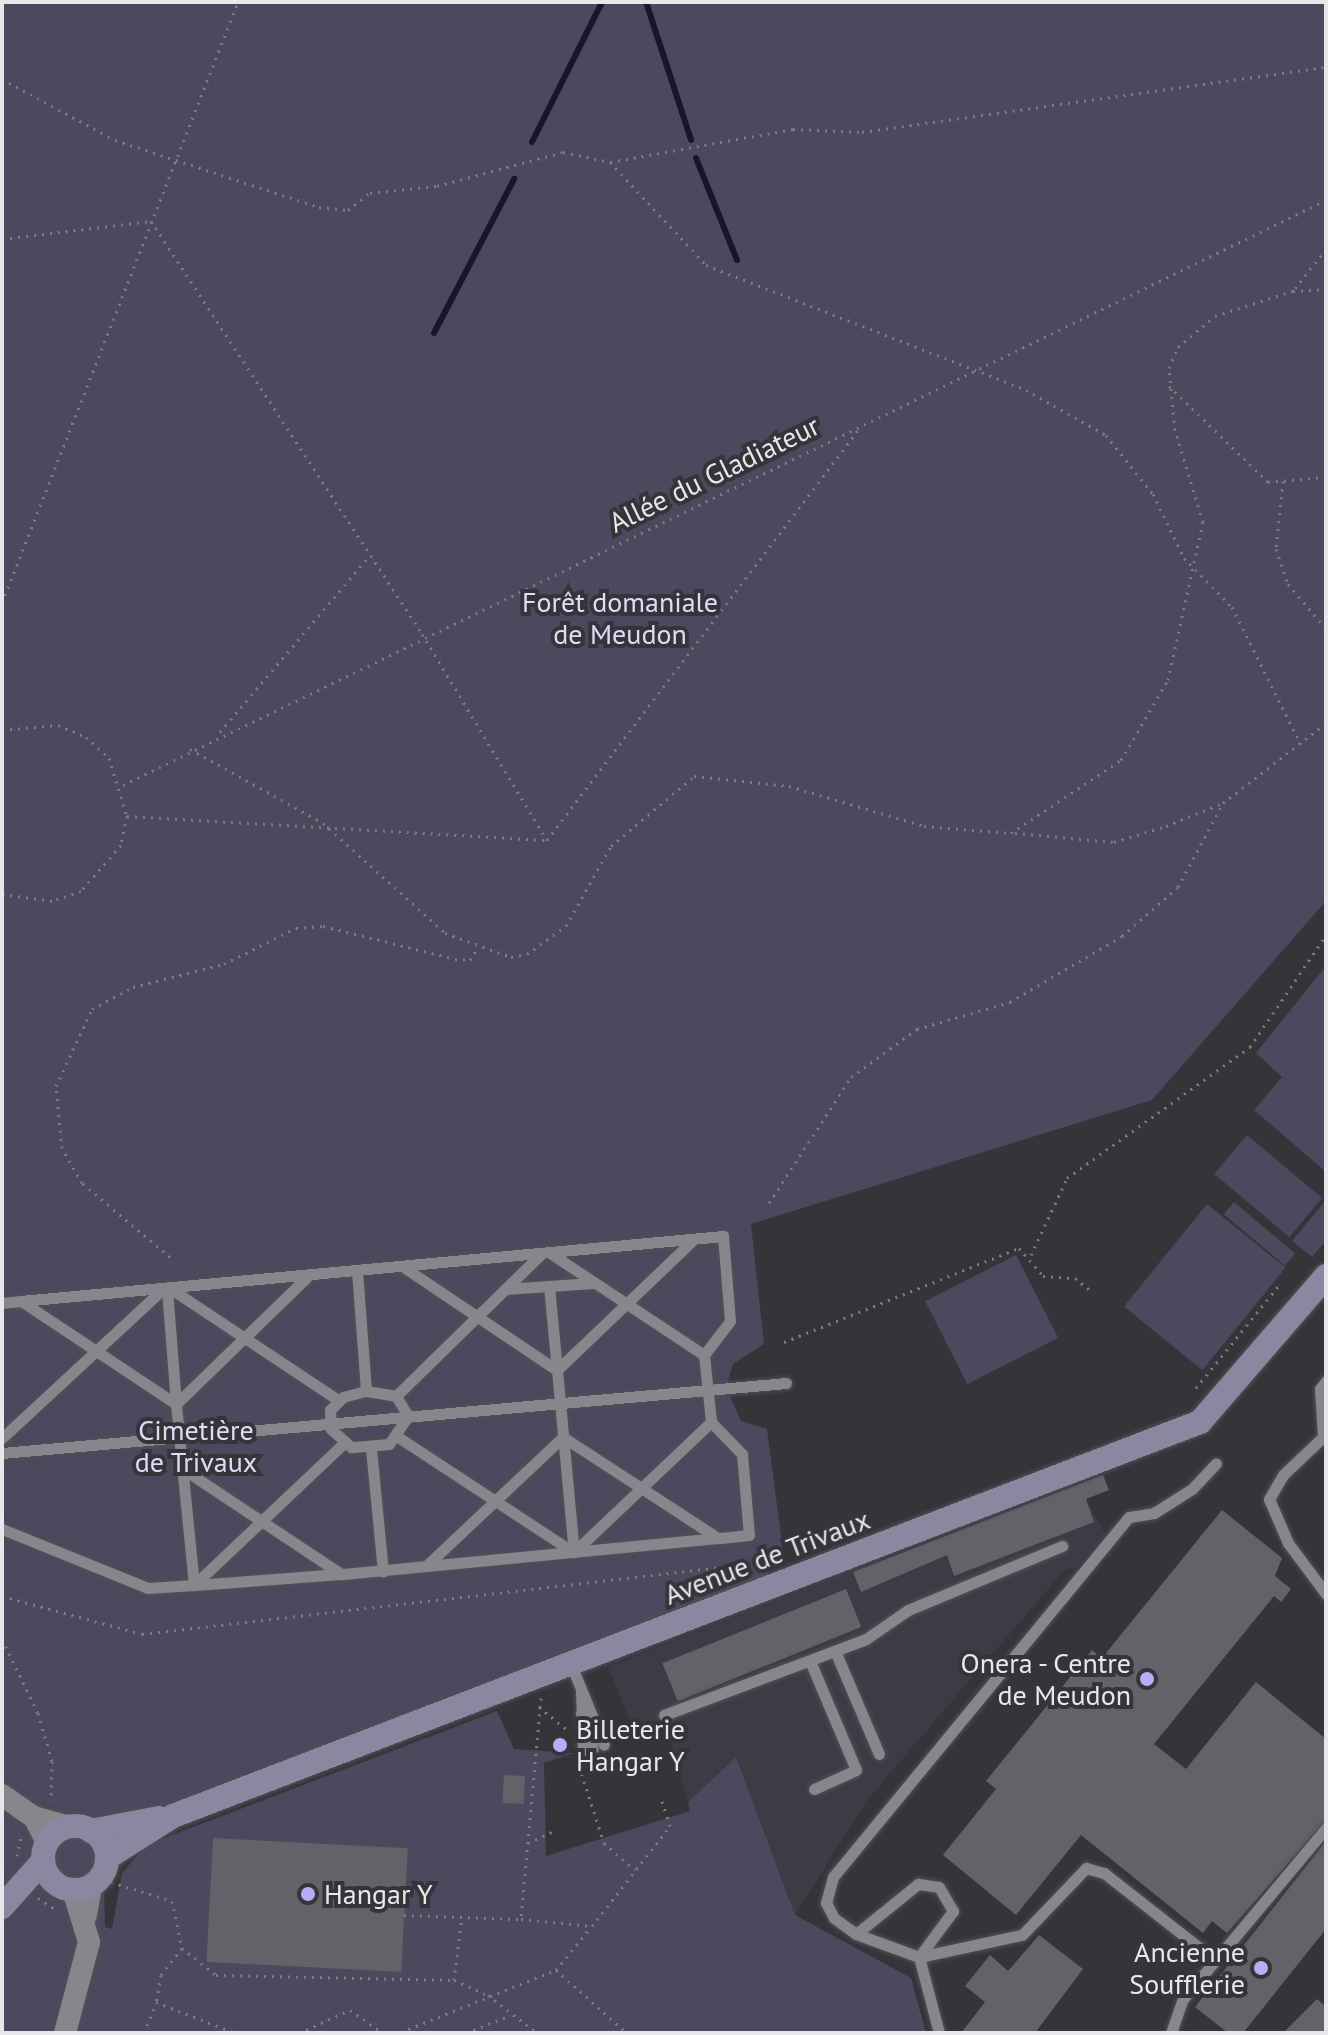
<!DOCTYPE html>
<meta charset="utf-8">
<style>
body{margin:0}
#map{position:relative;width:1328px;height:2035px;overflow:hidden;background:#353439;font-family:"PT Sans",sans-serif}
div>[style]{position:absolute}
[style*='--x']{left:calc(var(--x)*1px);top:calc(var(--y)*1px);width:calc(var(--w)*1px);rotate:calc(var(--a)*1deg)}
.built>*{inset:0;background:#3d3b46}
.green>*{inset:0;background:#4c485e;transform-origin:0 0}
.stream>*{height:6px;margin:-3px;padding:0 3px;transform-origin:3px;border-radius:3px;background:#1a152a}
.building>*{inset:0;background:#636268;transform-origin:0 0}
.path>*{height:3px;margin-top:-1.5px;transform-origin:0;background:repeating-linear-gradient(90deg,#7c7b80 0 2px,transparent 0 8px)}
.roads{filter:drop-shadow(0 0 2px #515055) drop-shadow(0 0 2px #515055)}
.lane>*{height:11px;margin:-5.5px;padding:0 5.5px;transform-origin:5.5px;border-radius:5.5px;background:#87868c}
.street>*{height:22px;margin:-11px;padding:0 11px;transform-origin:11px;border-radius:11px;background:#87868c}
.secondary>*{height:24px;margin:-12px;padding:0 12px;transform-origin:12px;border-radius:12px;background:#8c87a0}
.secondary>.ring{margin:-12px;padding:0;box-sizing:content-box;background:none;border:24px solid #8c87a0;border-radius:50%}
.dots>*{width:22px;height:22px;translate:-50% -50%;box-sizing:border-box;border:4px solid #353439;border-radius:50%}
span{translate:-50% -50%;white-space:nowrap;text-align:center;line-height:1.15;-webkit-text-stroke:8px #353439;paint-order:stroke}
.street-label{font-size:28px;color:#e8e7eb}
.park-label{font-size:28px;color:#e1dbfa}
.poi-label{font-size:28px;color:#e8e7eb}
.right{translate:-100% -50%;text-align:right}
.left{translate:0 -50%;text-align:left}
.frame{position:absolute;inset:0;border:4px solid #e8e7eb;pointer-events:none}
</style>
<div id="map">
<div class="built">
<i style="clip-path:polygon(1102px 1474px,1109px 1490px,1086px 1499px,1105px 1534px,1076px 1568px,1065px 1569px,867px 1800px,795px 1915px,736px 1757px,688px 1802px,666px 1727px,635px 1733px,608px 1667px)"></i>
</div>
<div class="green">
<i style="clip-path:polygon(2px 2px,1326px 2px,1326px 901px,1152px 1100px,751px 1224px,764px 1344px,733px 1364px,726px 1388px,741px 1421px,767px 1429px,783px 1551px,764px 1556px,770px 1581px,345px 1740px,130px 1851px,104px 1888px,105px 1927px,112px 1929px,122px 1873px,146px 1845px,497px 1711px,514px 1749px,574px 1753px,544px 1763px,546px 1856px,690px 1811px,688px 1802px,736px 1757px,795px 1915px,911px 1978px,926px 2033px,2px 2033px)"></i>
<i style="clip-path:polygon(1326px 966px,1326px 1172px,1254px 1110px,1282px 1077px,1256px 1053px)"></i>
<i style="left:1247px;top:1135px;width:98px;height:51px;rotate:40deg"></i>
<i style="clip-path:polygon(1326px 1200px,1326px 1241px,1312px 1257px,1292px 1241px)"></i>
<i style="left:1234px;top:1202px;width:80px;height:16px;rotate:40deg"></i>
<i style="left:1207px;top:1204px;width:101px;height:132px;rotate:39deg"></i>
<i style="left:1016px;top:1255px;width:93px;height:102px;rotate:63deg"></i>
</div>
<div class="stream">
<i style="--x:646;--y:2;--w:145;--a:71.9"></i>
<i style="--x:532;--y:142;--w:157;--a:-63.4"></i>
<i style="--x:696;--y:158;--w:110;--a:68.1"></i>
<i style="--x:434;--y:333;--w:174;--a:-62.5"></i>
</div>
<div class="building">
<i style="clip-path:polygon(1103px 1475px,1109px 1490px,1086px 1499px,1094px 1522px,954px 1576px,947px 1555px,861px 1592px,853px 1572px)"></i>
<i style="clip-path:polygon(1222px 1510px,1282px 1558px,1275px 1576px,1291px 1589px,1281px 1602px,1274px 1596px,1154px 1744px,1186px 1769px,1256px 1682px,1326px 1739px,1326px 1820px,1227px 1933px,1212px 1921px,1203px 1933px,1081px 1835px,1016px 1915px,943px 1855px,996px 1789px,986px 1781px,1092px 1650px,1102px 1658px)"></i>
<i style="left:846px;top:1589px;width:41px;height:198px;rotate:68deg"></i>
<i style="clip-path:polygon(556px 1734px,571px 1746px,565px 1755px,553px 1755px)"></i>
<i style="left:504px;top:1775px;width:21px;height:28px;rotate:3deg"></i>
<i style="left:213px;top:1838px;width:195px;height:124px;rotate:3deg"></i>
<i style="clip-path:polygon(1326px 1841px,1326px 1929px,1243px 2033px,1228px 2033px,1195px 2007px)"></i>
<i style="clip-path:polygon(1039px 1935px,1083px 1969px,1035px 2033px,961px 2033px,985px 2002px,965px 1986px,990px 1955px,1008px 1971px)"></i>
<i style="clip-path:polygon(1317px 1999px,1326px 2007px,1326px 2033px,1283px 2033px)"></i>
</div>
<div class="path">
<i style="--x:2;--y:79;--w:128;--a:28.4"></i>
<i style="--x:115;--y:140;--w:215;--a:18.2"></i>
<i style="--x:319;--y:207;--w:29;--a:6"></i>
<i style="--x:348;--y:210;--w:28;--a:-38"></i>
<i style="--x:370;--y:193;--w:67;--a:-6"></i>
<i style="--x:437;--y:186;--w:131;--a:-15.1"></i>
<i style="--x:563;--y:152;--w:48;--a:12"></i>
<i style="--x:610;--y:162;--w:141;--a:47"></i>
<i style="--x:706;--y:265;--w:344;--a:21.3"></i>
<i style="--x:1026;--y:390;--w:92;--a:29.4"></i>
<i style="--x:1106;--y:435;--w:75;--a:51.5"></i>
<i style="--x:1153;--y:494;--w:71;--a:64.2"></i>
<i style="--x:1184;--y:558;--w:69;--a:45.6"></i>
<i style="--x:1232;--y:607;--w:154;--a:63.4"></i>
<i style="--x:610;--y:162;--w:186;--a:-10.2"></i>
<i style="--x:793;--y:129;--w:69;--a:2.5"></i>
<i style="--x:862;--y:132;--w:469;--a:-8"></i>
<i style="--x:2;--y:239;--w:150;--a:-6.9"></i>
<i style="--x:151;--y:221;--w:494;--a:56.7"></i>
<i style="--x:422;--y:634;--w:241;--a:58.8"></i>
<i style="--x:1326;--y:249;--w:53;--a:128.2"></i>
<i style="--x:1293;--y:291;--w:33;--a:-3"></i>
<i style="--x:1169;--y:386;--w:138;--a:44.1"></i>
<i style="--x:1268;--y:482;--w:58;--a:-4.9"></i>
<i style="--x:1283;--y:481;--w:68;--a:95.9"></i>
<i style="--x:1276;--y:549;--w:37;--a:71"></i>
<i style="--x:1288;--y:584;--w:59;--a:49.8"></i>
<i style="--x:2;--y:603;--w:646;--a:-68.56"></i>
<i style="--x:2;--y:730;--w:56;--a:-5.1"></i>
<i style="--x:58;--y:725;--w:30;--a:23"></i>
<i style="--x:86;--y:737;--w:31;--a:42"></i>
<i style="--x:109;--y:758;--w:61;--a:72.8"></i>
<i style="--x:127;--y:816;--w:30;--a:102"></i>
<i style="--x:121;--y:845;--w:61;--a:131"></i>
<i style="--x:81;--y:891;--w:31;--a:161"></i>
<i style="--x:52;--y:901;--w:50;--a:-172"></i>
<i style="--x:220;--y:732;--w:232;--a:-49.7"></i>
<i style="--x:190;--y:749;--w:152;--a:29.1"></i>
<i style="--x:323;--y:823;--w:164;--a:42"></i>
<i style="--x:445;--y:933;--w:70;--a:20"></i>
<i style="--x:511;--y:957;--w:16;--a:-11"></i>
<i style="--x:527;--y:954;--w:48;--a:-35.7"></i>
<i style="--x:566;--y:926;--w:92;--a:-60.6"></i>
<i style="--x:611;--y:846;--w:109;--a:-40.1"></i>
<i style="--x:694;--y:776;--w:96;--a:6"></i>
<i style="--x:789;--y:786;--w:141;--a:16.5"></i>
<i style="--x:924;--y:826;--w:87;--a:4.6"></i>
<i style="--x:1011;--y:833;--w:132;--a:-33.6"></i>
<i style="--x:1121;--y:760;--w:93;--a:-59.6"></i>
<i style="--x:1168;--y:680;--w:162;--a:-77.5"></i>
<i style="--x:1203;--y:522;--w:96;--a:-106.9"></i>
<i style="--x:1175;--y:430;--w:62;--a:-95.5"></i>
<i style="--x:1169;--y:368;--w:23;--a:-67"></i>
<i style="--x:1178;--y:347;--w:48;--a:-40"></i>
<i style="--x:1215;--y:316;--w:82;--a:-17.8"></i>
<i style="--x:123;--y:785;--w:1338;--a:-25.93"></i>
<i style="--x:127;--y:816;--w:421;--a:3.3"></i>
<i style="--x:547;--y:840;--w:516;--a:-52.8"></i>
<i style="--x:1015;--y:833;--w:99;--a:5.2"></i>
<i style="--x:1114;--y:842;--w:54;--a:-17.1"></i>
<i style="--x:1166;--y:826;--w:61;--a:-22"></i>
<i style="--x:1223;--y:803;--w:130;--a:-37.8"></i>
<i style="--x:769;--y:1203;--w:150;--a:-56.9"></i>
<i style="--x:851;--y:1077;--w:82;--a:-36"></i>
<i style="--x:917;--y:1029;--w:97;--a:-16.2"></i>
<i style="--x:1010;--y:1002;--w:130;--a:-30.5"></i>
<i style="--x:1122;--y:936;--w:74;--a:-41.2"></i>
<i style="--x:1178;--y:887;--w:95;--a:-61.8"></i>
<i style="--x:1031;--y:1255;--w:85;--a:-64.9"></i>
<i style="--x:1067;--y:1178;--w:225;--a:-35.6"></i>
<i style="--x:1250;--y:1047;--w:135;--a:-55.8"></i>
<i style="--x:170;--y:1257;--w:115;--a:-139.9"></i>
<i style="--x:82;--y:1183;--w:40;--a:-119.7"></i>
<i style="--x:62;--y:1148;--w:62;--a:-95.5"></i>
<i style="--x:56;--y:1086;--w:85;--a:-64.9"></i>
<i style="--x:92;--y:1009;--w:47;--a:-28.2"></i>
<i style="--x:133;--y:987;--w:94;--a:-14.2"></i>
<i style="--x:224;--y:964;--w:80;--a:-26.6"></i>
<i style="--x:296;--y:928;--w:27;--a:-4"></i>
<i style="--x:323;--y:926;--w:136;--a:14"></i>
<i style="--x:455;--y:959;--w:15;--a:4"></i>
<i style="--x:470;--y:960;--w:13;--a:-58"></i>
<i style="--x:784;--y:1342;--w:253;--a:-21.8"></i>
<i style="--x:1019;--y:1248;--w:37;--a:49"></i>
<i style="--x:1043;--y:1276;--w:32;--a:4"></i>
<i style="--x:1075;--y:1278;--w:21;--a:39"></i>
<i style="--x:1196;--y:1388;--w:132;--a:-51.1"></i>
<i style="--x:2;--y:1596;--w:145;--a:15.2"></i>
<i style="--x:142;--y:1634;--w:635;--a:-6.6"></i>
<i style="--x:2;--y:1639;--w:82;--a:64.1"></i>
<i style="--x:38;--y:1713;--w:50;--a:73.7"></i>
<i style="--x:52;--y:1761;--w:40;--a:91.4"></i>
<i style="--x:541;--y:1698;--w:222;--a:95.2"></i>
<i style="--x:521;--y:1919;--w:71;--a:5.6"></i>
<i style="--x:592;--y:1926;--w:127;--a:-52"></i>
<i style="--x:670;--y:1826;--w:29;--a:-108"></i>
<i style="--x:539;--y:1707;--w:35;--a:39"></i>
<i style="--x:579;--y:1766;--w:81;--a:72"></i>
<i style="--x:604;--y:1843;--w:41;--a:41.1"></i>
<i style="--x:528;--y:1843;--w:31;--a:-25"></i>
<i style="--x:17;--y:1856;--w:19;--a:-78"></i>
<i style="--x:111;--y:1882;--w:64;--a:17.3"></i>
<i style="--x:172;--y:1901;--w:48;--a:78"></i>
<i style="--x:182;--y:1948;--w:43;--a:38.5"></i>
<i style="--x:216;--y:1975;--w:238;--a:1.2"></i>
<i style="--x:454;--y:1980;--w:37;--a:24"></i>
<i style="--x:488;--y:1995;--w:62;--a:37.8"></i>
<i style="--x:38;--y:1898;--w:24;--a:33"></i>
<i style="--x:404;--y:1915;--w:117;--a:2"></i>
<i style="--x:182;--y:1948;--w:34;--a:128"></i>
<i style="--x:161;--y:1975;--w:27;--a:100"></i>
<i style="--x:156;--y:2002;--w:85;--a:21.4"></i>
<i style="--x:556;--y:1970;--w:95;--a:41.6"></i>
<i style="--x:454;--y:1980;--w:64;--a:-82.8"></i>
<i style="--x:401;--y:2032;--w:167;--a:-21.8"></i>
<i style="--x:556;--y:1970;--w:55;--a:-50.9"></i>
<i style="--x:144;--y:2033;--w:32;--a:-68"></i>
<i style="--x:299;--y:2033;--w:56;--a:-24.3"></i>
<i style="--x:350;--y:2010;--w:40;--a:34.9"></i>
<i style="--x:466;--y:2033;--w:48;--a:-21.8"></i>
</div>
<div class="roads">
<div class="lane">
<i style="--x:550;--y:1253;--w:185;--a:33.5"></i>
<i style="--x:704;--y:1355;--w:67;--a:84"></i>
<i style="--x:711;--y:1422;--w:189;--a:136.5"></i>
<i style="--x:405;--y:1268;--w:183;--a:33.9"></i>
<i style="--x:557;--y:1370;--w:183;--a:84.7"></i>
<i style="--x:357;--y:1271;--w:120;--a:85.7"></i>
<i style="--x:366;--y:1391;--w:30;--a:9"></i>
<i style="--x:396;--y:1396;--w:23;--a:59"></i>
<i style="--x:408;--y:1416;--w:34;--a:124"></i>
<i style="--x:389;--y:1444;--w:38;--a:175"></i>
<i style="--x:351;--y:1447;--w:27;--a:-138"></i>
<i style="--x:331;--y:1429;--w:19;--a:-93"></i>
<i style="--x:330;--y:1410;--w:18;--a:-45"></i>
<i style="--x:343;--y:1397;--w:24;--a:-15"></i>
<i style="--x:549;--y:1286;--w:84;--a:84.6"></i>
<i style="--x:557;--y:1370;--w:188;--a:-43.7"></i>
<i style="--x:167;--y:1289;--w:115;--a:85.5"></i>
<i style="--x:171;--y:1289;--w:201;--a:33.6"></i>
<i style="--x:505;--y:1289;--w:88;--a:-3.9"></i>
<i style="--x:2;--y:1303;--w:19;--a:-6"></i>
<i style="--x:1326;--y:1381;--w:10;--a:127"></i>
<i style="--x:1320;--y:1389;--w:48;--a:86.4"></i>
<i style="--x:1323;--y:1437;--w:55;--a:136.5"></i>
<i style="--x:1283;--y:1475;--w:28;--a:120"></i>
<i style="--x:1269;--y:1499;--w:48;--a:66.6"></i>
<i style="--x:1288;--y:1543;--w:64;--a:53.3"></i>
<i style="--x:396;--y:1396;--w:204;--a:-44.4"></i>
<i style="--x:176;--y:1404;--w:181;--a:-44.1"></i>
<i style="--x:711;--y:1422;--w:45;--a:45.9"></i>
<i style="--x:742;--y:1454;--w:81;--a:85.1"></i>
<i style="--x:749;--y:1535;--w:31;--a:174"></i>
<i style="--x:398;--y:1437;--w:209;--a:33.3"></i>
<i style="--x:2;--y:1438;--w:218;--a:-42.8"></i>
<i style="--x:371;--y:1449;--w:123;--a:84.4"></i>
<i style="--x:2;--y:1453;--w:787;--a:-5.1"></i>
<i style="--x:183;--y:1469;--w:190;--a:33.6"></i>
<i style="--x:2;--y:1529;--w:157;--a:22"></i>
<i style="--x:148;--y:1588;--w:46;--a:-3.7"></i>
<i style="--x:194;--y:1585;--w:205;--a:-43.4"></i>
<i style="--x:426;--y:1566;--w:188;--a:-43.3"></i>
<i style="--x:563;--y:1437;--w:185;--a:33.1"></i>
<i style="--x:718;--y:1538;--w:379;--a:174.5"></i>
<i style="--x:341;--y:1574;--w:147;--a:175.7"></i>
<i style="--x:194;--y:1585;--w:182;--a:-95.7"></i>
<i style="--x:176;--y:1404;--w:186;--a:-146.4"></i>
<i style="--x:21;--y:1301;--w:705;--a:-5.29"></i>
<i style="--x:723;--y:1236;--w:85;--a:85.3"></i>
<i style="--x:730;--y:1321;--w:43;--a:127.4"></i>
<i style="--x:835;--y:1651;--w:112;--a:66.9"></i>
<i style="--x:810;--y:1661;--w:118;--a:67.1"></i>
<i style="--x:856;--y:1770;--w:46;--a:155.7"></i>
<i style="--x:572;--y:1667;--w:84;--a:67.7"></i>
<i style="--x:581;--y:1690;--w:61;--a:88.1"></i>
<i style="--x:581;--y:1714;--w:36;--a:71"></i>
<i style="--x:664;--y:1715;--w:216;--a:-20.6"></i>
<i style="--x:866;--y:1639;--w:51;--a:-34.6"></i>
<i style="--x:908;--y:1610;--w:167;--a:-22.6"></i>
<i style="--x:856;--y:1934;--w:80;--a:-38.9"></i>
<i style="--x:918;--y:1884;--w:21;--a:8"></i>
<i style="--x:939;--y:1887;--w:28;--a:60"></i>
<i style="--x:953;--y:1911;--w:57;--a:126.5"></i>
<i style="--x:919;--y:1957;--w:67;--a:-159.9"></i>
<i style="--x:856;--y:1934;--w:27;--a:-144"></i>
<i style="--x:834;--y:1918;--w:17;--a:-118"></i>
<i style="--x:826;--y:1903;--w:27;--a:-75"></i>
<i style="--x:833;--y:1877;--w:466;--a:-50.6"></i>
<i style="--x:1129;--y:1517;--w:25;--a:-9"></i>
<i style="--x:1154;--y:1513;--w:45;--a:-32.3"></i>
<i style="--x:1192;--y:1489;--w:35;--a:-47"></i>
<i style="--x:939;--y:2033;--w:79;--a:-104.7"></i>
<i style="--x:919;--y:1957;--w:105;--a:-12.1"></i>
<i style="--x:1022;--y:1935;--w:93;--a:-46.3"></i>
<i style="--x:1086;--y:1868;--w:19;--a:16"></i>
<i style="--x:1104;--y:1873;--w:141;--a:38.1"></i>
<i style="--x:1171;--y:2033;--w:36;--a:-71"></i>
<i style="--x:1183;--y:1999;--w:223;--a:-50.1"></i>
</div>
<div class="street">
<i style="--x:2;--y:1795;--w:39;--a:35"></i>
<i style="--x:34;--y:1817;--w:35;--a:16"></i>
<i style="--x:34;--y:1817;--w:29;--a:63"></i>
<i style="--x:86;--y:1915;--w:29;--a:-80"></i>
<i style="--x:65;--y:2033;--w:94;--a:-75.2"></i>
<i style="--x:89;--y:1942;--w:54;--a:-107.1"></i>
</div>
<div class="secondary">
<i class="ring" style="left:43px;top:1826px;width:40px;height:40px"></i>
<i style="--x:91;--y:1831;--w:69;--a:-10.8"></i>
<i style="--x:107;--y:1858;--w:78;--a:-32.5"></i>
<i style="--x:173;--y:1816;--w:1100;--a:-20.99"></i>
<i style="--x:1200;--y:1422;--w:193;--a:-49.2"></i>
<i style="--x:2;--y:1907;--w:62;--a:-48.3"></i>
</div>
</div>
<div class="dots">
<i style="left:1147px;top:1679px;background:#bbaaf6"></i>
<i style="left:560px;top:1745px;background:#bbaaf6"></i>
<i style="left:308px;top:1894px;background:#bbaaf6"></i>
<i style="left:1261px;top:1968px;background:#bbaaf6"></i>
</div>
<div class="street-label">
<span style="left:714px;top:474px;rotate:-26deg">Allée du Gladiateur</span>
<span style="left:767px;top:1557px;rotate:-21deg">Avenue de Trivaux</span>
</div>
<div class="park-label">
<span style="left:620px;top:618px">Forêt domaniale<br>de Meudon</span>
<span style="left:196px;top:1446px">Cimetière<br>de Trivaux</span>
</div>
<div class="poi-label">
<span class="right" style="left:1131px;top:1679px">Onera - Centre<br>de Meudon</span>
<span class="left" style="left:576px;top:1745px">Billeterie<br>Hangar Y</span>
<span class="left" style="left:324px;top:1894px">Hangar Y</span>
<span class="right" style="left:1245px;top:1968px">Ancienne<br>Soufflerie</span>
</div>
<div class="frame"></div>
</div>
